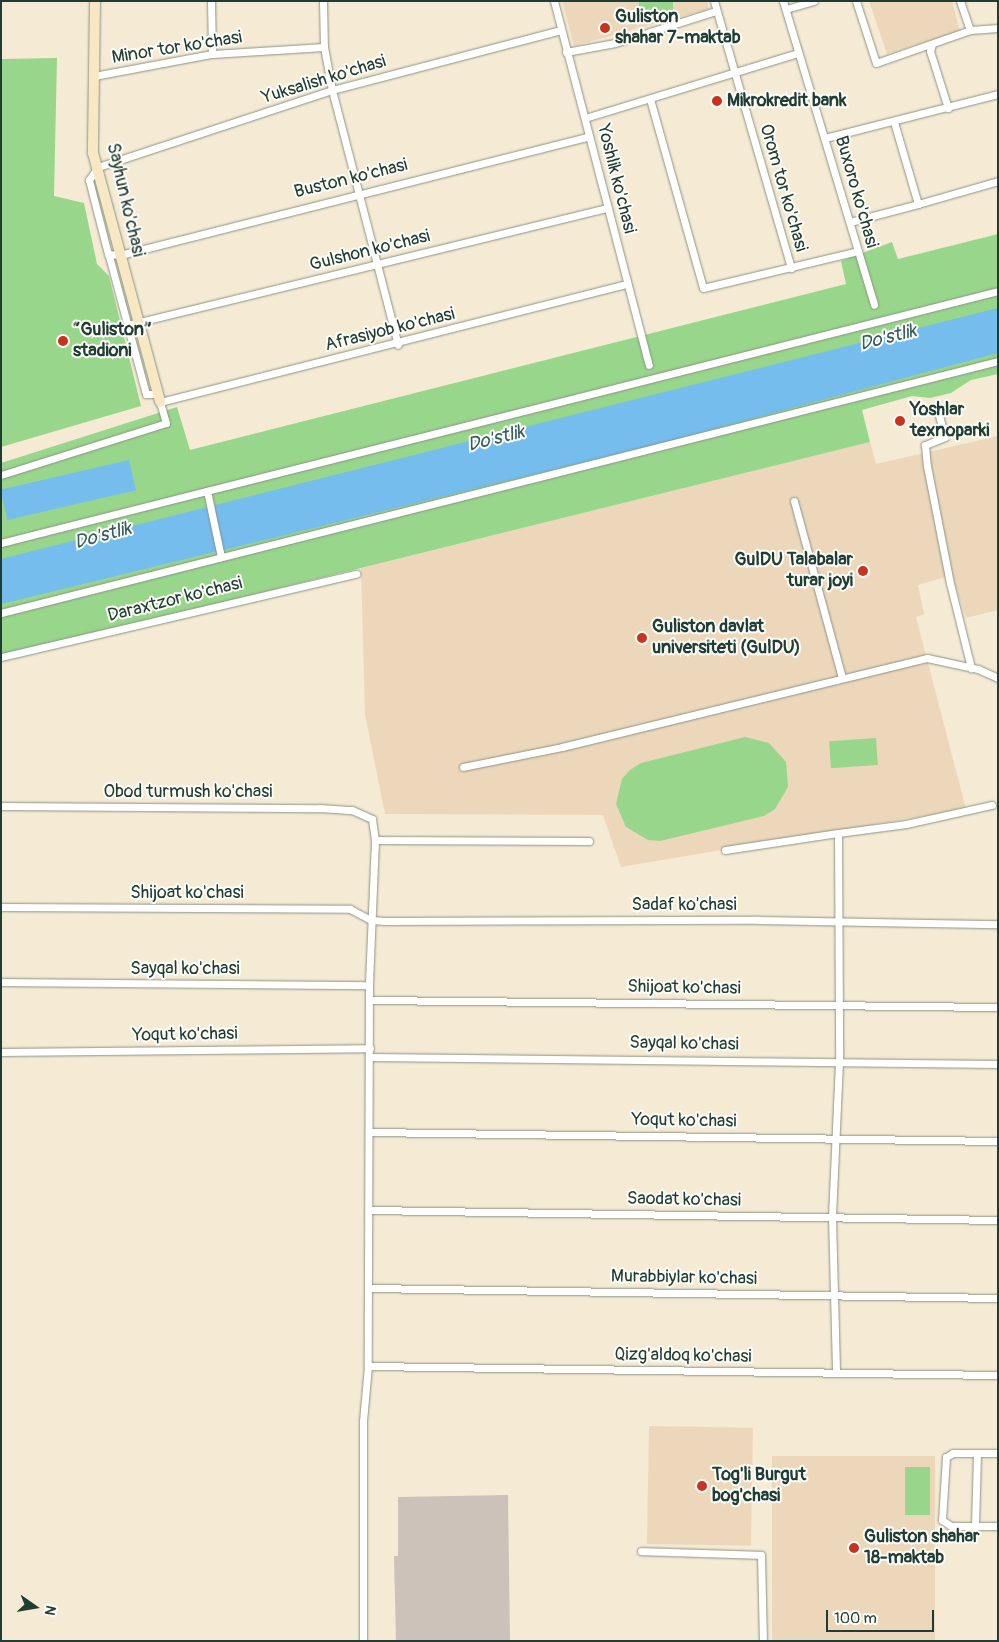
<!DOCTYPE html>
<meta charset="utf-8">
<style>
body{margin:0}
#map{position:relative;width:999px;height:1642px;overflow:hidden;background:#f5ead4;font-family:Pangolin,sans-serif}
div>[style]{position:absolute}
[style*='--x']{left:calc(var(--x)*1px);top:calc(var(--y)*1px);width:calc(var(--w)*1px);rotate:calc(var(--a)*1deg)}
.built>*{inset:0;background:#edd7bb;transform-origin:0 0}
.industrial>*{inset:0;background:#ccc2b9}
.green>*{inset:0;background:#98d68b;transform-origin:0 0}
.water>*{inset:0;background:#74bded;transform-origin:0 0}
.roads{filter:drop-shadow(0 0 1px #8a9484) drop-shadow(0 0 1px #8a9484)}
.street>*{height:7px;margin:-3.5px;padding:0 3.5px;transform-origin:3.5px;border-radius:3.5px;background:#fff}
.secondary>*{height:10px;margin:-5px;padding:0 5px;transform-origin:5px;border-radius:5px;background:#f7e8c3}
.dots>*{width:14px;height:14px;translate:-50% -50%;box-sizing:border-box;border:2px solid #fdfcf7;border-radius:50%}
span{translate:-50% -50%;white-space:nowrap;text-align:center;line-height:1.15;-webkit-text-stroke:4px #fdfcf7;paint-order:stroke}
.poi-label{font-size:18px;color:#1f3d34;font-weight:700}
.left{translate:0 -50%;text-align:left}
.right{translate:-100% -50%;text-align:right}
.street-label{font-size:18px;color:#1f3d34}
.water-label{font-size:19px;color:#345d62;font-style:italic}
.frame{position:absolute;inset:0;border:2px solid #1f3d34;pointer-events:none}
.north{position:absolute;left:10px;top:1582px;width:50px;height:50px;-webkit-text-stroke:4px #fdfcf7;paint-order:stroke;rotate:103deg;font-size:14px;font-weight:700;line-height:20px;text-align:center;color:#1f3d34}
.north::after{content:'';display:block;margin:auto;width:18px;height:22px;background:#1f3d34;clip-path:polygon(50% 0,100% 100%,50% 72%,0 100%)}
.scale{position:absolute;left:826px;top:1610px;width:108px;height:22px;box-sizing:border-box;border:2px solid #1f3d34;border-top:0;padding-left:6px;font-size:15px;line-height:18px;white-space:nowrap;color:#1f3d34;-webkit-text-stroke:4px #fdfcf7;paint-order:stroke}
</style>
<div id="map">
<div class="built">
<i style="clip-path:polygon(562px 1px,707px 1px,709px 9px,574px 46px)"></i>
<i style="clip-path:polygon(869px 1px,952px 1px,960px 31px,887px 54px)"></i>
<i style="clip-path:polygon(998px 436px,998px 610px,966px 618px,952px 575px,918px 585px,924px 614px,916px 617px,966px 809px,621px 867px,603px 815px,385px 814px,365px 714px,361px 568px,870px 442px,876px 464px)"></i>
<i style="left:649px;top:1426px;width:104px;height:118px;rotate:1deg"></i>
<i style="left:772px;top:1456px;width:163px;height:185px"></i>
</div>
<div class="industrial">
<i style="clip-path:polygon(508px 1495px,510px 1641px,396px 1641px,394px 1556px,398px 1556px,398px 1497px)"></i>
</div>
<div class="green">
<i style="left:639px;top:1px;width:34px;height:12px"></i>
<i style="clip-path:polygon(57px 58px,54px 196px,84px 203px,97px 264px,109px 276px,141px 406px,1px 447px,1px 59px)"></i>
<i style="clip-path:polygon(998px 234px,998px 374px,971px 380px,951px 393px,930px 398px,912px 396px,862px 410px,870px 442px,1px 657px,1px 463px,177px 407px,190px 450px,846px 284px,841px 261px,892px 242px,898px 259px)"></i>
<i style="clip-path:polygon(745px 737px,769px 743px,786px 762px,788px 787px,775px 809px,764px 816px,660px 841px,648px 840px,626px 827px,616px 804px,622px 779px,630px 770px,641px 763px)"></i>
<i style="left:876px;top:738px;width:27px;height:47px;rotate:86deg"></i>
<i style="left:905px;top:1467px;width:25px;height:48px"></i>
</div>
<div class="water">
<i style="clip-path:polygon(998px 308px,998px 353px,650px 446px,1px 604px,1px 559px)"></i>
<i style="left:129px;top:460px;width:31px;height:132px;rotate:77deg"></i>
</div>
<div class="roads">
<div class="street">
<i style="--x:211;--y:1;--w:53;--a:88.9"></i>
<i style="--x:323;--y:1;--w:46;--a:88.8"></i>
<i style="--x:324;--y:47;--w:44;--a:79.5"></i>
<i style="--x:332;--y:90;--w:263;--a:75.5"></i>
<i style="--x:554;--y:1;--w:376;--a:75.4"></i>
<i style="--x:714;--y:1;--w:278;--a:73.9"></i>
<i style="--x:783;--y:1;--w:317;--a:73.3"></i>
<i style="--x:856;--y:1;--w:65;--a:72.1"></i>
<i style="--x:876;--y:63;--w:100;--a:-19.3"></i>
<i style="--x:970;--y:30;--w:28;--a:-4"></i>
<i style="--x:960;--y:1;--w:31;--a:71"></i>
<i style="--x:786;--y:9;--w:29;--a:-16"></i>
<i style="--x:561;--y:30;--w:237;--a:165.3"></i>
<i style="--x:332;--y:90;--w:246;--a:161.8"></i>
<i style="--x:98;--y:167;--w:16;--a:125"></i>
<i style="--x:89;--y:180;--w:76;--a:75.6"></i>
<i style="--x:108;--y:254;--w:12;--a:5"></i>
<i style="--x:120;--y:255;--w:484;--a:-14.2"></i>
<i style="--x:932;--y:44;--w:7;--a:106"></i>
<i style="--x:930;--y:51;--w:60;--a:72.5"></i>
<i style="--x:566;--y:52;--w:50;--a:-10.4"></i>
<i style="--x:615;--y:43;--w:106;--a:-17.6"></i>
<i style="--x:94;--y:76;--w:120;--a:-10.6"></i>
<i style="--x:212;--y:54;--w:112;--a:-3.6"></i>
<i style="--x:650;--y:99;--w:196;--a:74.3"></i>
<i style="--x:703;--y:288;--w:159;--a:-13.4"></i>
<i style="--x:585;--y:118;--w:223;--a:-17"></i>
<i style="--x:825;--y:138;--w:179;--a:-14.3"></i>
<i style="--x:918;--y:204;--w:83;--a:-16"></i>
<i style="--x:850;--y:222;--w:70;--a:-14.8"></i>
<i style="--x:918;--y:204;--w:85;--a:-106.3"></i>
<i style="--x:109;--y:256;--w:143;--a:75"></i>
<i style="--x:146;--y:394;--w:12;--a:0"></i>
<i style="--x:127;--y:325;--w:495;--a:-13.7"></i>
<i style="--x:937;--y:408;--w:30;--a:75"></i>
<i style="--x:945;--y:437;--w:22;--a:158"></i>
<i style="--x:925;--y:445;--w:21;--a:85"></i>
<i style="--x:927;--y:466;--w:119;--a:78.9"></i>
<i style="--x:950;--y:583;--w:88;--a:76.1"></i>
<i style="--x:1;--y:475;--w:173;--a:-17.5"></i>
<i style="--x:166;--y:423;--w:22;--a:-106"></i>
<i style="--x:160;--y:402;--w:482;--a:-14.2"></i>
<i style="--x:207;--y:491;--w:67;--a:78"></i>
<i style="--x:794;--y:501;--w:183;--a:74.8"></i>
<i style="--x:1;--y:543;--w:1028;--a:-14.18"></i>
<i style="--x:1;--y:613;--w:1028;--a:-14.18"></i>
<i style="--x:1;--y:657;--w:365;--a:-13.2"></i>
<i style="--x:463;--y:767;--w:101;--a:-11.4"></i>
<i style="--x:562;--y:747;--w:376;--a:-13.7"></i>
<i style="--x:927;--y:658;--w:52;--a:12.2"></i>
<i style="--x:978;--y:669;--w:22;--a:24"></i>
<i style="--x:1;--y:806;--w:319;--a:0.4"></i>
<i style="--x:320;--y:808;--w:32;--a:4"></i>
<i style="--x:352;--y:810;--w:22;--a:24"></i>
<i style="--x:372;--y:819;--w:21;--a:82"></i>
<i style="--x:375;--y:840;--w:145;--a:92.4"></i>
<i style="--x:369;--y:985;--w:381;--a:90.2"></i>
<i style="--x:368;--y:1366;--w:55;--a:95.2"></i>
<i style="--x:363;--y:1421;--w:220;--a:90"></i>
<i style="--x:838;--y:833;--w:69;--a:-7.5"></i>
<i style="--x:906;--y:824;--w:88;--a:-12.5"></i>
<i style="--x:375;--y:840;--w:214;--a:0.3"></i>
<i style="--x:725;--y:850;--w:114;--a:-8.6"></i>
<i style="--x:838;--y:833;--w:229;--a:89.7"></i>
<i style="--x:839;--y:1062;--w:155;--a:92.6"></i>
<i style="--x:832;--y:1217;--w:156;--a:88.5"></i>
<i style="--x:1;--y:907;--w:349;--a:0.3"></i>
<i style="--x:350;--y:909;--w:24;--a:28"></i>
<i style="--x:371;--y:920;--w:14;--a:4"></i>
<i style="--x:385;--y:921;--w:373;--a:-0.2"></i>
<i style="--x:758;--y:920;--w:240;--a:1"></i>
<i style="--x:1;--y:982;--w:368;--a:0.5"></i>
<i style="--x:371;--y:1000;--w:627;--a:0.64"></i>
<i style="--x:1;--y:1052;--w:369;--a:-0.6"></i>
<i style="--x:370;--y:1057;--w:628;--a:0.64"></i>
<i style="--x:370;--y:1132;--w:628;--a:0.82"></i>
<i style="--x:370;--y:1210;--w:628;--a:0.91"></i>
<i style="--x:369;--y:1288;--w:629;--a:0.91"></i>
<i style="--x:368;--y:1366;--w:630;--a:0.82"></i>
<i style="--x:998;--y:1453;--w:45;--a:180"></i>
<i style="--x:953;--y:1453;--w:8;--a:150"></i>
<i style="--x:946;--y:1457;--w:63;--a:93.6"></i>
<i style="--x:942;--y:1520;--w:11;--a:34"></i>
<i style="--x:951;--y:1526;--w:47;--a:0"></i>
<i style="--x:975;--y:1526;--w:73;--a:-88.4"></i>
<i style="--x:641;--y:1551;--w:120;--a:1.9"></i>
<i style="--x:761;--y:1555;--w:86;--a:88.7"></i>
</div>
<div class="secondary">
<i style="--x:95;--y:1;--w:152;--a:90.8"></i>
<i style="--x:93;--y:153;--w:258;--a:74.9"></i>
</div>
</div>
<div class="dots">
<i style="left:605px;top:28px;background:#c8321e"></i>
<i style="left:717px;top:101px;background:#c8321e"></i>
<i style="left:63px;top:341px;background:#c8321e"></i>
<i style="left:900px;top:421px;background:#c8321e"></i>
<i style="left:863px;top:571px;background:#c8321e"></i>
<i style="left:642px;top:638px;background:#c8321e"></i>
<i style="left:702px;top:1486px;background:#c8321e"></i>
<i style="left:854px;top:1548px;background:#c8321e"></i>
</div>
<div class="poi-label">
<span class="left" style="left:615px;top:28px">Guliston<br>shahar 7-maktab</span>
<span class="left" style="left:727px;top:101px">Mikrokredit bank</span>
<span class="left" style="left:73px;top:341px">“Guliston”<br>stadioni</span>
<span class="left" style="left:910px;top:421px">Yoshlar<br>texnoparki</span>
<span class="right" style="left:853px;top:571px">GulDU Talabalar<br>turar joyi</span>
<span class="left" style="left:652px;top:638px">Guliston davlat<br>universiteti (GulDU)</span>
<span class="left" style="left:712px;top:1486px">Tog'li Burgut<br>bog'chasi</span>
<span class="left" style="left:864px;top:1548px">Guliston shahar<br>18-maktab</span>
</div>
<div class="street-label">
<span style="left:177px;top:48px;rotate:-9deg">Minor tor ko'chasi</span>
<span style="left:324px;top:80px;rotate:-17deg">Yuksalish ko'chasi</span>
<span style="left:351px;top:179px;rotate:-14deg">Buston ko'chasi</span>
<span style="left:616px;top:179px;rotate:76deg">Yoshlik ko'chasi</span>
<span style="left:783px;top:188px;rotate:74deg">Orom tor ko'chasi</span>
<span style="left:856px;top:192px;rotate:74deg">Buxoro ko'chasi</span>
<span style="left:125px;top:200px;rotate:77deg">Sayhun ko'chasi</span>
<span style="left:370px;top:251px;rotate:-14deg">Gulshon ko'chasi</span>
<span style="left:390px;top:330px;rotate:-14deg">Afrasiyob ko'chasi</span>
<span style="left:175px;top:600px;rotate:-14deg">Daraxtzor ko'chasi</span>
<span style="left:188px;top:792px">Obod turmush ko'chasi</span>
<span style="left:187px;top:893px">Shijoat ko'chasi</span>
<span style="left:684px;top:905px">Sadaf ko'chasi</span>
<span style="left:185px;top:969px">Sayqal ko'chasi</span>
<span style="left:684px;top:988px;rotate:1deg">Shijoat ko'chasi</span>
<span style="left:185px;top:1035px;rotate:-1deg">Yoqut ko'chasi</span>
<span style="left:684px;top:1044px;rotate:1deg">Sayqal ko'chasi</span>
<span style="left:684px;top:1121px;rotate:1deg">Yoqut ko'chasi</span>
<span style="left:684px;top:1200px;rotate:1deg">Saodat ko'chasi</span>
<span style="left:684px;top:1278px;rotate:1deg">Murabbiylar ko'chasi</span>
<span style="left:683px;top:1356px;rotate:1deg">Qizg'aldoq ko'chasi</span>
</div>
<div class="water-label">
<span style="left:888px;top:338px;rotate:-14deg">Do'stlik</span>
<span style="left:496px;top:439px;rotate:-14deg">Do'stlik</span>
<span style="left:103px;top:536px;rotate:-15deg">Do'stlik</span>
</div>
<div class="frame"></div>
<div class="north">N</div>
<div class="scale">100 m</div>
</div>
